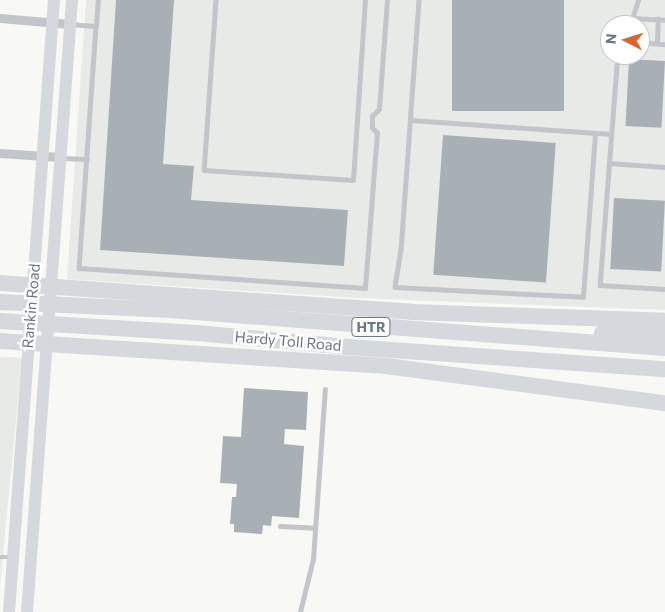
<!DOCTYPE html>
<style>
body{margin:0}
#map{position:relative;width:665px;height:612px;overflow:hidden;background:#f8f8f5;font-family:Commissioner,sans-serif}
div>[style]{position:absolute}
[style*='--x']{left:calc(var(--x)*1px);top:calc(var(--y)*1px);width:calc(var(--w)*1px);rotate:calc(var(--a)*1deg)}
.built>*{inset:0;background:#e8eae8}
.building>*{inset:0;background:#a8b0b6;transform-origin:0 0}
.lane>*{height:4.5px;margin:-2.25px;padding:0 2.25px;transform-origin:2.25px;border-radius:2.25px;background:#c2c5c9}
.street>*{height:9px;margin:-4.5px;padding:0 4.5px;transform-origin:4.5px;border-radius:4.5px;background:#c2c5c9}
.secondary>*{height:12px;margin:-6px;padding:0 6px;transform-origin:6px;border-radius:6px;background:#d5d9dd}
.highway>*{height:16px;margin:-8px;padding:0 8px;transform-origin:8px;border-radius:8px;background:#d5d9dd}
span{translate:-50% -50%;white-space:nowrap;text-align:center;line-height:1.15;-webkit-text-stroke:5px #fff;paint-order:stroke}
.shield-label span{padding:1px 4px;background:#fff;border:1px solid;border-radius:4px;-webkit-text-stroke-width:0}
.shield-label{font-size:14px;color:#687685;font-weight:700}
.street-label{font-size:15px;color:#687685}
.north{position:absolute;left:600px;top:15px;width:50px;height:50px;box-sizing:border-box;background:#fff;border:1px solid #c3c8ce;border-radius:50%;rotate:275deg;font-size:14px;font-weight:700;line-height:20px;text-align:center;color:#687685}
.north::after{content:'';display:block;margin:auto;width:18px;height:22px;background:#db6532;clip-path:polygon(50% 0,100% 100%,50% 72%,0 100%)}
</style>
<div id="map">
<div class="built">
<i style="clip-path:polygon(evenodd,86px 0,665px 0,665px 310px,357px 298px,67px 279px,86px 0,610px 25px,640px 25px,640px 55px,610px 55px,610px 25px)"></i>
<i style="clip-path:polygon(0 357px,22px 358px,0 587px)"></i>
</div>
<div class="building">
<i style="clip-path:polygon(116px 0,174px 0,163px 164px,194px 166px,191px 200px,348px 210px,344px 266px,100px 250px)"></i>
<i style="left:452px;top:0;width:112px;height:111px"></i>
<i style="left:629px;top:59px;width:36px;height:67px;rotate:3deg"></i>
<i style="left:443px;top:135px;width:113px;height:140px;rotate:4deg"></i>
<i style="left:614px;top:198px;width:51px;height:71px;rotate:3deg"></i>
<i style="clip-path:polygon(244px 388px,308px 392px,306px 430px,285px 429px,284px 444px,304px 446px,299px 518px,272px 516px,271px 526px,263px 525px,262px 534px,234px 532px,234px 524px,230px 524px,232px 497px,236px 497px,237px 484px,220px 483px,223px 436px,241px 437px)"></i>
</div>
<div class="lane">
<i style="--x:216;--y:0;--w:170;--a:94"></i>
<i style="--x:204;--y:170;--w:149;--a:3.8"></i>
<i style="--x:353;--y:180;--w:180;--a:-86.2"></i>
<i style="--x:419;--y:0;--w:250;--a:94.1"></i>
<i style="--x:401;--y:249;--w:38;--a:99"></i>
<i style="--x:395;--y:287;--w:188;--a:3"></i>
<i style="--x:583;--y:297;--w:164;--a:-85.8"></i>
<i style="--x:632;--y:18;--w:33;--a:3"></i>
<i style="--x:71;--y:24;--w:25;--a:5"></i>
<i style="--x:96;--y:26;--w:243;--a:94"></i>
<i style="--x:79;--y:268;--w:287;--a:4"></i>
<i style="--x:365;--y:288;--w:155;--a:-85.6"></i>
<i style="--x:377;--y:133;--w:7;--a:-135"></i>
<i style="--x:372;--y:128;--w:12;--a:-90"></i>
<i style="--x:372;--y:116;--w:10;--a:-45"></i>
<i style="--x:379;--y:109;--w:109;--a:-85.8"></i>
<i style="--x:630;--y:25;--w:26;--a:-72"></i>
<i style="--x:96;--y:26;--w:26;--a:-86"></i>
<i style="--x:640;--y:42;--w:25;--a:5"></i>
<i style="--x:657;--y:43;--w:24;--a:-88"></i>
<i style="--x:620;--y:55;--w:11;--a:105"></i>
<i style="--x:617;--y:66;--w:220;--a:94.4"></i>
<i style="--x:600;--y:285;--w:65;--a:3.5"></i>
<i style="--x:411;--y:120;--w:200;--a:4"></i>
<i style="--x:62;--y:158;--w:25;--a:2"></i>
<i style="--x:609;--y:163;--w:56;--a:4.1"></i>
<i style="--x:280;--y:526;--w:35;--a:3"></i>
<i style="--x:0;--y:557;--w:11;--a:0"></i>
<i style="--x:300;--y:612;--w:55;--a:-76.2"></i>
<i style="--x:313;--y:559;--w:170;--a:-86"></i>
</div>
<div class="street">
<i style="--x:0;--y:18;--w:70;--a:4.9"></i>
<i style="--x:0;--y:153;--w:60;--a:3.8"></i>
</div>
<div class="secondary">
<i style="--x:9;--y:612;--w:614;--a:-85.79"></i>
<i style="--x:27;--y:612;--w:614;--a:-85.79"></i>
</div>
<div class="highway">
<i style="--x:0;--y:283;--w:413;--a:4"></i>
<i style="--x:412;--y:312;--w:253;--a:2"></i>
<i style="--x:0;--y:302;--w:170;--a:2.7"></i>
<i style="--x:170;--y:310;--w:496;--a:4.4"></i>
<i style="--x:0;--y:321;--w:197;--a:3.5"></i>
<i style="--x:197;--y:333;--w:152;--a:5.3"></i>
<i style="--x:348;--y:347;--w:318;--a:4"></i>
<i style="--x:602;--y:333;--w:63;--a:0.9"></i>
<i style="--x:0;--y:341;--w:387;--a:3.7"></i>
<i style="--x:386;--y:366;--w:281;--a:7.6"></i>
</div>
<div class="shield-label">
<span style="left:371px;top:327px">HTR</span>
</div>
<div class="street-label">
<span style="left:31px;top:306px;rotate:-85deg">Rankin Road</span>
<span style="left:288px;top:341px;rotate:5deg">Hardy Toll Road</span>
</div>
<div class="north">N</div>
</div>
